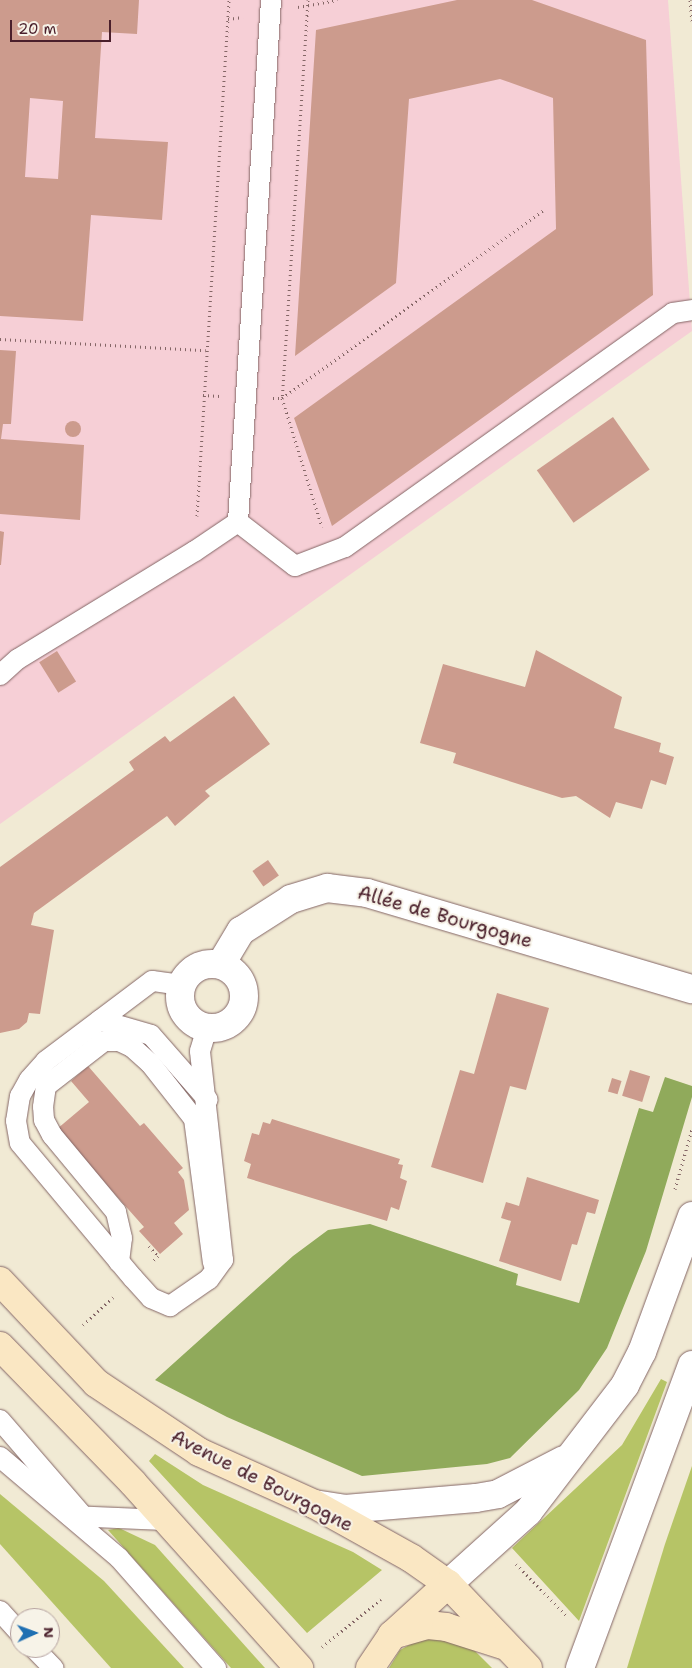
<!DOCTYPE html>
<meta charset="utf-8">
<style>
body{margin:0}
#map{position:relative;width:692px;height:1668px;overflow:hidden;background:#f1ead4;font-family:"Shantell Sans",sans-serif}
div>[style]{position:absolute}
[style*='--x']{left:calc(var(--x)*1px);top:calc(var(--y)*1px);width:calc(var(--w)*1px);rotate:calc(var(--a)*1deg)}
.built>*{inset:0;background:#f6cfd6}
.green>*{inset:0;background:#b6c466}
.forest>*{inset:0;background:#90aa5b}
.building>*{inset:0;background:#cc9b8d;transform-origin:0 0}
.round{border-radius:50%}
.path>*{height:3px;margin-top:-1.5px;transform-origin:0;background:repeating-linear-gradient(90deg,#846666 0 1px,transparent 0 5px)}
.roads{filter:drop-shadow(0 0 1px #846666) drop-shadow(0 0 1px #846666)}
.service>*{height:20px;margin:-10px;padding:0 10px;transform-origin:10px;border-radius:10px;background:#fff}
.minor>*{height:28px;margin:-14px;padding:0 14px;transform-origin:14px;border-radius:14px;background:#fff}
.minor>.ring{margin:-14px;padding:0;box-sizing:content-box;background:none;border:28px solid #fff;border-radius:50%}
.tertiary>*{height:28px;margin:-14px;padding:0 14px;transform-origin:14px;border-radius:14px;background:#fff}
.secondary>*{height:28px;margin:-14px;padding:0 14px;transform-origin:14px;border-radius:14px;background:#fae7c3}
span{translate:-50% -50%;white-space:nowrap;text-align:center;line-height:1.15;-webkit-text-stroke:4px #f7f3e8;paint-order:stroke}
.street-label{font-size:19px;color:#4a1f2b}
.north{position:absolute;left:10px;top:1608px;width:50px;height:50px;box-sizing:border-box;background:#f7f3e8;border:1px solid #b29e9c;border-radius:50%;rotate:88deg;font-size:14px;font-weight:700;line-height:20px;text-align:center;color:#4a1f2b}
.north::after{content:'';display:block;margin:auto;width:18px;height:22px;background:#1f6fb2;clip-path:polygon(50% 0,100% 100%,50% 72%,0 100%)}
.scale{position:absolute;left:10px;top:20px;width:101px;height:22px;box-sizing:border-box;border:2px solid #4a1f2b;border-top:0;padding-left:6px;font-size:15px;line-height:18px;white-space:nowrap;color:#4a1f2b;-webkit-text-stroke:4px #f7f3e8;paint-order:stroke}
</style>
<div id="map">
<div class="built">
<i style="clip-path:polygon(0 0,668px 0,692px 331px,0 824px)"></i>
</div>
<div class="green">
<i style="clip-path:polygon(661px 1379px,667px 1382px,579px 1621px,512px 1548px,622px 1445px)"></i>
<i style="clip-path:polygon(155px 1454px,203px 1485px,353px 1552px,382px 1570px,307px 1633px,149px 1461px)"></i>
<i style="clip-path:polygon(692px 1466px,692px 1668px,627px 1668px,665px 1544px)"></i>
<i style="clip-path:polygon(0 1494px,104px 1581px,184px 1668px,111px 1668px,0 1544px)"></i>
<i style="clip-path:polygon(119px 1528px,155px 1545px,265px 1668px,231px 1668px,108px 1530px)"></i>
<i style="clip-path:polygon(427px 1635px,473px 1649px,492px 1668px,389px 1668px,400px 1650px)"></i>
</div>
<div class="forest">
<i style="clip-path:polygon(665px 1077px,692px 1086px,692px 1097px,646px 1251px,607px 1348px,579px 1390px,510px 1458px,487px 1464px,362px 1476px,227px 1417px,155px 1380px,293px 1256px,328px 1230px,370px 1224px,518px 1274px,516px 1285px,579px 1303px,639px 1108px,653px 1112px)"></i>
</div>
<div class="building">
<i style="clip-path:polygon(evenodd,0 0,139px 0,137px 34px,102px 32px,95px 138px,168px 142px,162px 220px,91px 215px,83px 321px,0 316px,0 0,30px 98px,63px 101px,58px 179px,25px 177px,30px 98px)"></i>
<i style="clip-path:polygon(457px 0,532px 0,646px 40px,653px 295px,332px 526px,294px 418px,556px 229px,553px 98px,500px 79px,409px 99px,396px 283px,295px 356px,316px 30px)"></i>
<i style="clip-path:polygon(0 350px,16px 351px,11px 424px,3px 424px,1px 439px,84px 445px,80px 520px,0 514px)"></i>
<i style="left:613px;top:417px;width:64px;height:93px;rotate:55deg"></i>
<i class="round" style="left:65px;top:421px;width:16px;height:16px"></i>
<i style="clip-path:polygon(0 531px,4px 532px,1px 565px,0 565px)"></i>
<i style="clip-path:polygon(536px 650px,622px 697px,614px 728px,661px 743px,659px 752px,674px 757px,666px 785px,651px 780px,642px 809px,616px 802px,610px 818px,576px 796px,562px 798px,453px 763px,456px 753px,420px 743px,443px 664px,525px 687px)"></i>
<i style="left:57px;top:651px;width:36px;height:21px;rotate:58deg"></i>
<i style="clip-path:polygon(234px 696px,270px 744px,205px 791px,210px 796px,175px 826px,167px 816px,34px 913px,31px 925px,54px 930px,40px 1014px,29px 1013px,27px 1022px,19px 1029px,0 1033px,0 867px,134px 770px,129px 762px,165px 736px,170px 742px)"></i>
<i style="left:268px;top:860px;width:19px;height:19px;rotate:55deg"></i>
<i style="clip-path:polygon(497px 993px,549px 1008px,526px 1090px,510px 1086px,483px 1183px,431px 1167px,460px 1070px,474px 1074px)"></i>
<i style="clip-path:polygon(88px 1066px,140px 1126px,144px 1123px,183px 1168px,178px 1172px,184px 1180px,189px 1210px,174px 1223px,183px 1234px,160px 1254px,139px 1231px,144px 1227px,57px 1129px,89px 1102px,71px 1081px)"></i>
<i style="left:630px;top:1070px;width:21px;height:27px;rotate:17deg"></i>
<i style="left:612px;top:1078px;width:10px;height:14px;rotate:17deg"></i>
<i style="clip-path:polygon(272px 1119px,400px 1159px,398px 1164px,403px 1165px,400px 1178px,407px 1181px,399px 1210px,391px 1207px,387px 1221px,247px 1178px,251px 1164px,244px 1161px,252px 1133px,259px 1135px,263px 1122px,270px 1124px)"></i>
<i style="clip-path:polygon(527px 1177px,599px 1200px,595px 1214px,587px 1212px,577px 1245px,572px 1244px,561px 1281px,499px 1261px,511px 1221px,501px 1218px,506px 1202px,519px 1206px)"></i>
</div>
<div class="path">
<i style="--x:308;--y:0;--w:399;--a:93.7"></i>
<i style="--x:282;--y:398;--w:135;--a:72.8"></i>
<i style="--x:690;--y:0;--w:21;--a:85"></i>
<i style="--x:298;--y:7;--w:40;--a:-10"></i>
<i style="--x:228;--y:19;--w:15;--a:-8"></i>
<i style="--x:0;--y:339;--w:206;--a:3.1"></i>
<i style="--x:203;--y:395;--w:17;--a:3"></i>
<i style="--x:273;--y:398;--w:9;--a:0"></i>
<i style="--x:282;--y:398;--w:322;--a:-35.7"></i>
<i style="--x:197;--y:516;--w:517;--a:-86.45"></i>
<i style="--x:675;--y:1189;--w:62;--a:-74.2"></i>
<i style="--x:149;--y:1246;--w:13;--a:48"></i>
<i style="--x:158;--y:1256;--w:7;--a:135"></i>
<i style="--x:83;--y:1325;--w:41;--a:-43"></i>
<i style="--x:516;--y:1564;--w:71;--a:45.6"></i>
<i style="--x:322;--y:1647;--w:76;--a:-39.1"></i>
</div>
<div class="roads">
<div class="service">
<i style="--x:238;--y:522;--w:72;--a:37.7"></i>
<i style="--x:295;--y:566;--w:53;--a:-20.8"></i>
<i style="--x:345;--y:547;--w:403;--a:-35.5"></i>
<i style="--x:673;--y:313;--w:19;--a:-9"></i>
<i style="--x:0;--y:675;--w:24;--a:-42"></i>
<i style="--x:18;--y:659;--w:207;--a:-31.4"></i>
<i style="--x:195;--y:551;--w:52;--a:-34"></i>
<i style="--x:238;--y:522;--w:523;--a:-86.38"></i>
<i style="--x:181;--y:985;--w:29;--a:-172"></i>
<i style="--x:152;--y:981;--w:133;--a:143"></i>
<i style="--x:46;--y:1061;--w:25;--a:132"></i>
<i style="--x:29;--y:1080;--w:18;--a:119"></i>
<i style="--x:20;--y:1096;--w:25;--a:99"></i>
<i style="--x:16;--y:1121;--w:22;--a:80"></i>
<i style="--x:20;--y:1143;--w:176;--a:50.1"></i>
<i style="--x:133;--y:1278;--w:27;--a:48"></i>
<i style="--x:151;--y:1298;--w:21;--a:23"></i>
<i style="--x:170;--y:1306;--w:47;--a:-34.7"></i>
<i style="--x:209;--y:1279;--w:24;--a:-54"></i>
<i style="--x:223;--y:1260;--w:210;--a:-96.3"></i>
<i style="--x:200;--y:1051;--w:24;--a:-73"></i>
<i style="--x:100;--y:1020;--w:53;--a:16.4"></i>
<i style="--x:151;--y:1035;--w:86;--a:48.8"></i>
<i style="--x:119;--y:1262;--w:24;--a:-83"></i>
<i style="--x:122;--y:1238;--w:27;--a:-103"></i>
<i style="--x:116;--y:1212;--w:100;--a:-129.7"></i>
<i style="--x:52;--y:1135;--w:17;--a:-118"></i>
<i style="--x:44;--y:1120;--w:13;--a:-94"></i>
<i style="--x:43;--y:1107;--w:21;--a:-82"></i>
<i style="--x:46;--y:1086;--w:73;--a:-37.8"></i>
<i style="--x:104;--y:1041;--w:15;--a:0"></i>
<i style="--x:119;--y:1041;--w:14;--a:25"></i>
<i style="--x:132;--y:1047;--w:24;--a:42"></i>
<i style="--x:150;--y:1063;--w:71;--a:51.8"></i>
<i style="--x:194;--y:1119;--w:145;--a:82.5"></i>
<i style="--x:0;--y:1420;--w:125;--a:49.2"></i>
<i style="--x:0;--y:1457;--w:156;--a:40.3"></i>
<i style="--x:119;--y:1558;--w:147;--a:48.6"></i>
<i style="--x:70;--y:1516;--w:95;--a:2.4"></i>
<i style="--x:0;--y:1611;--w:30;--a:48"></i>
<i style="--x:34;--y:1648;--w:28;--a:46"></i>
</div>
<div class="minor">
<i class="ring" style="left:180px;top:964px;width:36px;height:36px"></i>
<i style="--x:221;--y:964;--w:39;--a:-59"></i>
<i style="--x:241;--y:931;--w:59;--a:-32.6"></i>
<i style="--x:291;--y:899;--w:38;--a:-17"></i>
<i style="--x:327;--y:888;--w:40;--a:7.1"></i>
<i style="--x:367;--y:893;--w:339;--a:16.5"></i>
</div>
<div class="tertiary">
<i style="--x:314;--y:1504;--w:31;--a:9"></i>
<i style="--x:345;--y:1509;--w:131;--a:-4.8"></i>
<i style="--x:476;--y:1498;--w:22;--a:-10"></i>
<i style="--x:498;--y:1494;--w:74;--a:-27.3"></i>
<i style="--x:448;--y:1584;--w:108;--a:-42"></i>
<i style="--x:528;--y:1512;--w:160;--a:-52.6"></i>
<i style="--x:625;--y:1385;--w:37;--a:-63"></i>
<i style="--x:642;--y:1352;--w:145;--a:-69.8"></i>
<i style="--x:580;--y:1668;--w:323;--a:-69.7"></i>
</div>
<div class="secondary">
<i style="--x:0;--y:1281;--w:140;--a:46.7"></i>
<i style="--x:96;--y:1383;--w:124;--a:33.8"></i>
<i style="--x:199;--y:1452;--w:126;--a:24.3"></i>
<i style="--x:314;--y:1504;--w:111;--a:29.1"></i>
<i style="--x:411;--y:1558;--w:45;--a:35.1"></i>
<i style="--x:448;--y:1584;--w:116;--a:46.4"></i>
<i style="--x:0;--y:1346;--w:191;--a:45.8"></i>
<i style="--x:133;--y:1483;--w:249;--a:48.1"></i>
<i style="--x:392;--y:1635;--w:37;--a:-16"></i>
<i style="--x:428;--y:1625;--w:18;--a:6"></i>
<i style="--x:446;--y:1627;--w:60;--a:17.5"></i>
<i style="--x:370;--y:1668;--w:40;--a:-56"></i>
<i style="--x:392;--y:1635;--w:76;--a:-42.3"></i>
</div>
</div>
<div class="street-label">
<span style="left:445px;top:917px;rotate:16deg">Allée de Bourgogne</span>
<span style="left:262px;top:1481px;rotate:27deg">Avenue de Bourgogne</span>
</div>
<div class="north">N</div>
<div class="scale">20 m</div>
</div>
